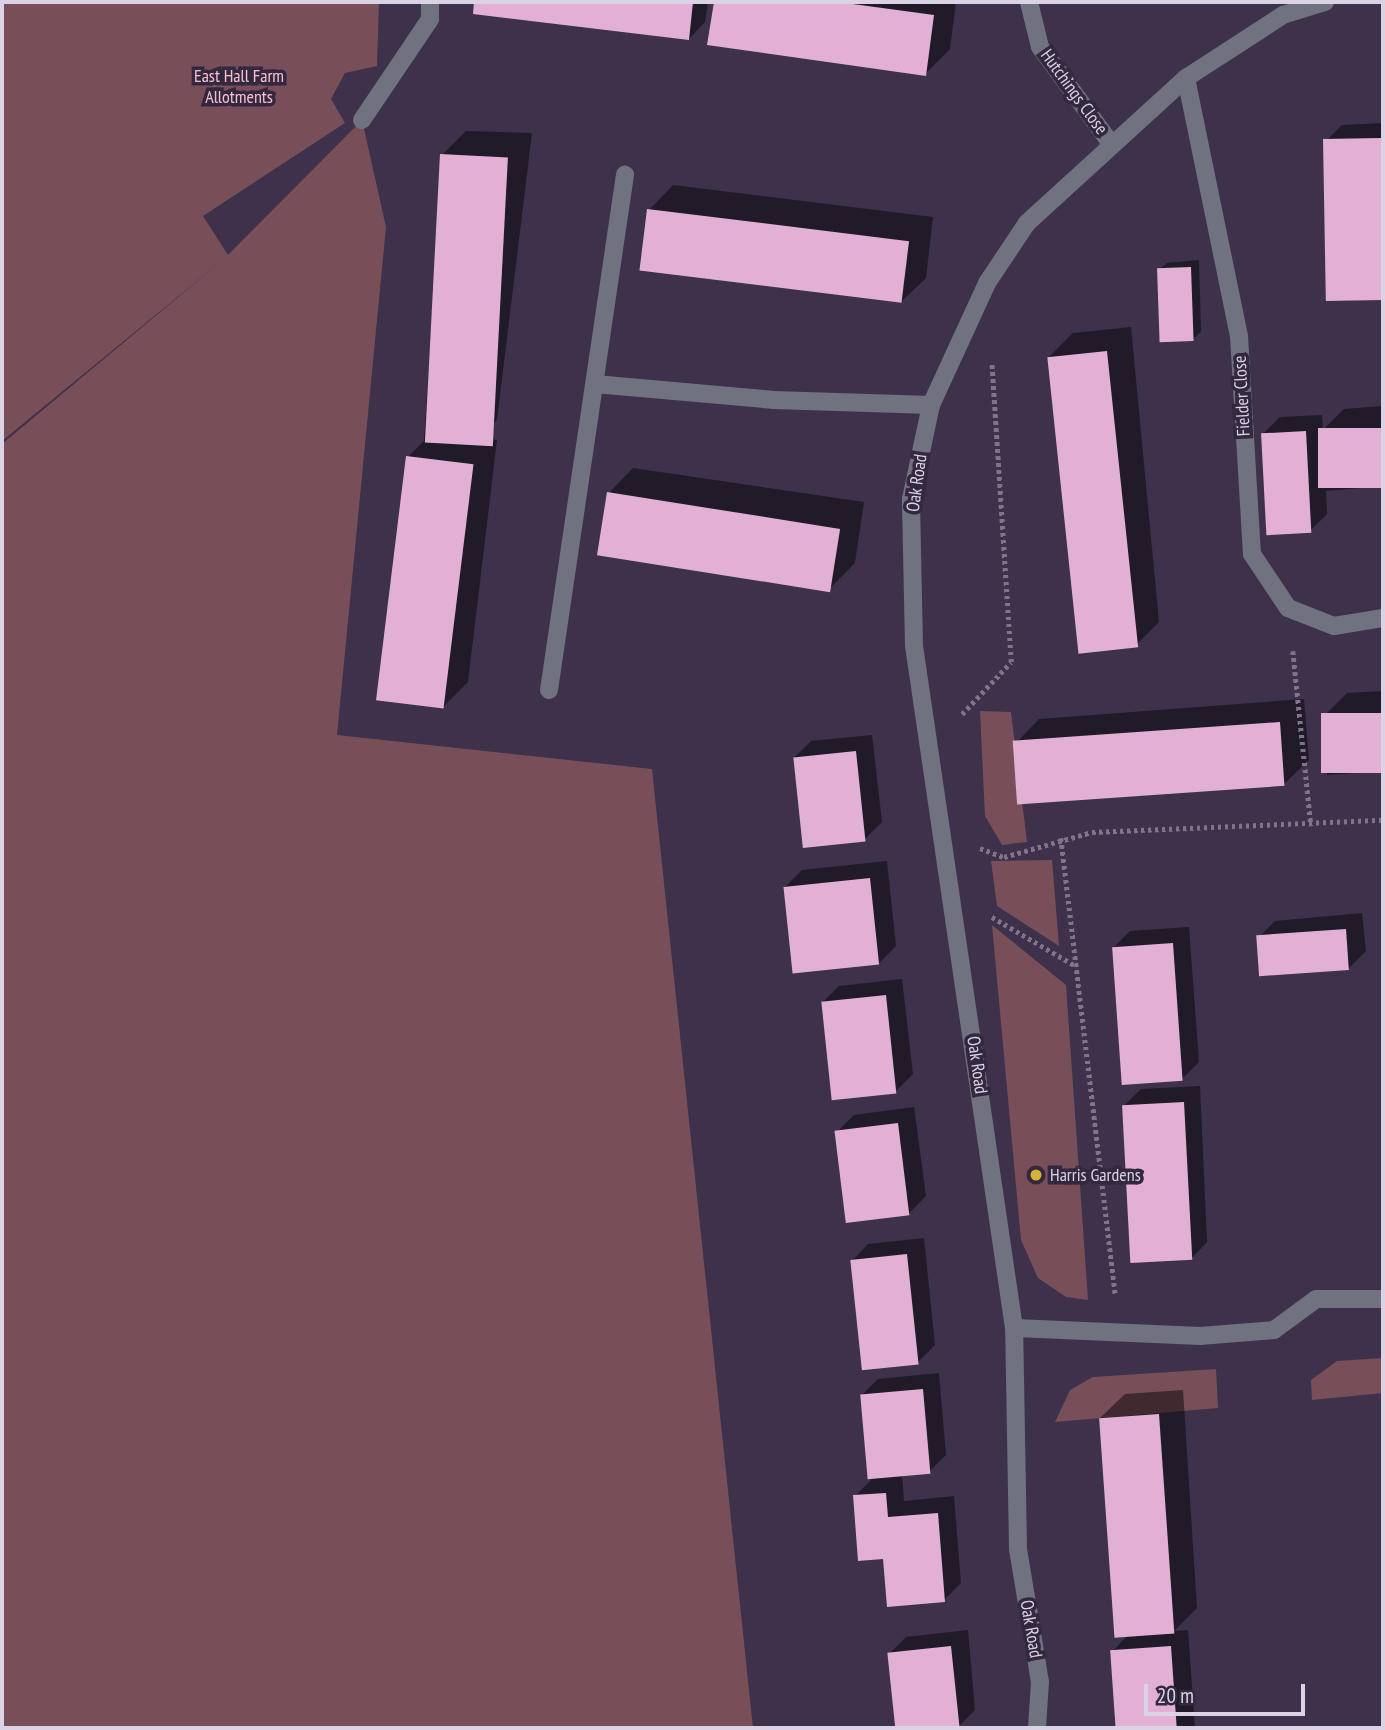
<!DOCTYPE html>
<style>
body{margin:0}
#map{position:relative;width:1385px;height:1730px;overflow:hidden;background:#3e314b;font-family:"PT Sans Narrow",sans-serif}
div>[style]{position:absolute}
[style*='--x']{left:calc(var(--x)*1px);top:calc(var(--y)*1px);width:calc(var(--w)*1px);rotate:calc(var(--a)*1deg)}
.green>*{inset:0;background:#784f58}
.shadow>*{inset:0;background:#0007}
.building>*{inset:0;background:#e3b0d5;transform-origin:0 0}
.path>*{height:4.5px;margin-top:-2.25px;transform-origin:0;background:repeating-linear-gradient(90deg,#7f748a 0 3.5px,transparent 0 7px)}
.minor>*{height:18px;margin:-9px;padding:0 9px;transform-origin:9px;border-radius:9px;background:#707280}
.dots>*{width:19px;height:19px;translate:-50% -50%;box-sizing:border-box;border:4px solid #342740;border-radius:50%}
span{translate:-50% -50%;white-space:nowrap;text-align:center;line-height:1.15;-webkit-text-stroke:7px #342740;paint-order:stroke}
.park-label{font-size:18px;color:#f7c1cb}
.street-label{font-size:18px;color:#dbd3e3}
.poi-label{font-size:18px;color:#dbd3e3}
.left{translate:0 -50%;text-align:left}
.frame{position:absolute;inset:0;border:4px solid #dbd3e3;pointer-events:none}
.scale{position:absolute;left:1144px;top:1684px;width:161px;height:32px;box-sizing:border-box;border:4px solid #dbd3e3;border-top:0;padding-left:9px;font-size:21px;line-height:24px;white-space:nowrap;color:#dbd3e3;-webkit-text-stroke:5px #342740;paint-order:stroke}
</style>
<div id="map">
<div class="green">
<i style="clip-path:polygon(2px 2px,379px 2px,377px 66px,345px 73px,331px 99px,345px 123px,203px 216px,228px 255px,362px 120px,386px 227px,337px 735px,652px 769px,753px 1728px,2px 1728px,2px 444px,219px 263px,2px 441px)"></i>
<i style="clip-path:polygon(980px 711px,1011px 712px,1027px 842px,1002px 845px,985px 816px)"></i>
<i style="clip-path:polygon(1052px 860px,1059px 946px,997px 906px,991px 861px)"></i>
<i style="clip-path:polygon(992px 925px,1066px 985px,1088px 1300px,1066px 1297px,1038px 1278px,1021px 1240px)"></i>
<i style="clip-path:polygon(1383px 1358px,1383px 1393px,1312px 1400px,1311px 1380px,1337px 1361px)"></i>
<i style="clip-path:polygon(1216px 1369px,1218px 1408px,1055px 1422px,1070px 1390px,1093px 1377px)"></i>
</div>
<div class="shadow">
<i style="clip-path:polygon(476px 2px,708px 2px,705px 22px,689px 39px,475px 12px)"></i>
<i style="clip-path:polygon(715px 2px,956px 2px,950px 49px,925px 74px,709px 44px)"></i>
<i style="clip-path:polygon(1383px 123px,1383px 299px,1333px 301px,1325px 142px,1342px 125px)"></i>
<i style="clip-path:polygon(466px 131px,532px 133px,497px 420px,480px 438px,497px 440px,468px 682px,443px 707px,408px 457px,424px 441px,442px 155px)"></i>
<i style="clip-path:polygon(673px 185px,933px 217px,926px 278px,901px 302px,649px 210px)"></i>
<i style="clip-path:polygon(1199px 260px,1201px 331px,1193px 340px,1158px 271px,1167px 263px)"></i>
<i style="clip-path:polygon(1131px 327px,1159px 622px,1135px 646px,1049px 357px,1073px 333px)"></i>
<i style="clip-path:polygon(1383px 406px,1383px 486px,1326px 491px,1327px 514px,1310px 531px,1263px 434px,1280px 417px,1322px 415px,1323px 430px,1344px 409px)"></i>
<i style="clip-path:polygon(633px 468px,864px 502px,855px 563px,831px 587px,609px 493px)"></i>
<i style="clip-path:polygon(1383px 691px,1383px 771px,1327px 775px,1322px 718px,1347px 693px)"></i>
<i style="clip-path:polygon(1304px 699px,1309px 760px,1284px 784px,1015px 744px,1039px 719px)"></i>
<i style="clip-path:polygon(872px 735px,882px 822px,865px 839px,794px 758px,811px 741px)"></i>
<i style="clip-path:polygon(887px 861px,896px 946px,879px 963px,785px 887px,802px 870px)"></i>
<i style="clip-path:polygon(1362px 913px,1366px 951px,1349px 968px,1258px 938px,1275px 921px)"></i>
<i style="clip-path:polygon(1189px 927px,1199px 1062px,1182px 1079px,1113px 948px,1130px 931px)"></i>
<i style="clip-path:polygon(902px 979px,913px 1074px,896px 1091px,822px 1003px,839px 986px)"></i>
<i style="clip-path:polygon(1200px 1086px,1207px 1242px,1191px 1259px,1124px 1106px,1141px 1089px)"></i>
<i style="clip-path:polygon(914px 1107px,926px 1196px,909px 1213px,837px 1132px,854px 1115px)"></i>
<i style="clip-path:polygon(924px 1238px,935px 1345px,918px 1362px,852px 1261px,868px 1244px)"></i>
<i style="clip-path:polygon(939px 1373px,946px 1455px,929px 1472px,902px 1475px,904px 1501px,954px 1496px,961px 1583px,944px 1600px,884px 1557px,855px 1496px,874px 1477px,861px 1396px,878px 1379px)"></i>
<i style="clip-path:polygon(1183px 1390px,1197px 1608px,1174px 1631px,1188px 1630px,1195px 1728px,1117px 1728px,1112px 1652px,1128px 1635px,1100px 1418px,1125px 1394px)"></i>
<i style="clip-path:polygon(968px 1630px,975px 1710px,958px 1727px,896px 1728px,889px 1654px,906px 1637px)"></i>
</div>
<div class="building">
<i style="clip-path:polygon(474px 2px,693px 2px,689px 40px,473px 14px)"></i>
<i style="clip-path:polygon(714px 2px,838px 2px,934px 15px,926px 76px,707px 45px)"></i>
<i style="left:1381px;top:138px;width:162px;height:58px;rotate:89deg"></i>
<i style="left:440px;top:154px;width:68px;height:289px;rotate:3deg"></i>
<i style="left:647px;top:209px;width:264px;height:62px;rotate:7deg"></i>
<i style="left:1191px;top:267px;width:74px;height:34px;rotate:88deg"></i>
<i style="left:1107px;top:351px;width:298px;height:60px;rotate:84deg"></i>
<i style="left:1383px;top:428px;width:60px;height:65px;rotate:90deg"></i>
<i style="left:1306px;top:431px;width:102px;height:45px;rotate:87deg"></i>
<i style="left:406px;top:456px;width:68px;height:246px;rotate:7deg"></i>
<i style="left:607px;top:492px;width:236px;height:64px;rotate:9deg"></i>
<i style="left:1383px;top:713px;width:60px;height:62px;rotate:90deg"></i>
<i style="left:1280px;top:722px;width:64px;height:268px;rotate:86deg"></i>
<i style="left:856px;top:751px;width:91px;height:63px;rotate:84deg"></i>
<i style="left:870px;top:878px;width:87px;height:87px;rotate:84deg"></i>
<i style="left:1346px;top:929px;width:41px;height:90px;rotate:86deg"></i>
<i style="left:1173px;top:943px;width:138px;height:61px;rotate:86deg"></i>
<i style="left:886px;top:995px;width:99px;height:65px;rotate:84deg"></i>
<i style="left:1184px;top:1102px;width:158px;height:62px;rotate:87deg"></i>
<i style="left:898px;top:1123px;width:93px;height:64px;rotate:83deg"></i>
<i style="left:907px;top:1254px;width:111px;height:57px;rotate:84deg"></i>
<i style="left:923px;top:1389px;width:85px;height:63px;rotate:85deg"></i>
<i style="left:1159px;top:1414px;width:220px;height:60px;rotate:86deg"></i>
<i style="clip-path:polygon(886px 1493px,888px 1517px,938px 1513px,945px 1602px,887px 1607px,883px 1559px,858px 1561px,853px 1495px)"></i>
<i style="left:951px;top:1646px;width:82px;height:64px;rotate:84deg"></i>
<i style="left:1171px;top:1646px;width:82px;height:61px;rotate:86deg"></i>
</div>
<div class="path">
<i style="--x:1293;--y:651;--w:176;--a:84.1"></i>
<i style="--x:962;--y:714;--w:71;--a:-46.7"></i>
<i style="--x:1011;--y:662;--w:298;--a:-93.7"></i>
<i style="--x:1061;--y:838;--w:461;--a:83.2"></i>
<i style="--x:980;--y:848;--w:26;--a:21"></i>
<i style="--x:1004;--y:857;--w:91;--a:-15.9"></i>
<i style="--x:1092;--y:832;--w:291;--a:-2.4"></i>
<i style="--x:992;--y:917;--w:97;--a:30.3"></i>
</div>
<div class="minor">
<i style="--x:1029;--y:2;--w:46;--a:76.3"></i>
<i style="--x:1040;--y:47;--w:117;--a:53.7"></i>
<i style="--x:1186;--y:78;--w:263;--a:78.4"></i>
<i style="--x:1239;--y:336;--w:218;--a:86.6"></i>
<i style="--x:1252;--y:554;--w:65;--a:56.3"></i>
<i style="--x:1288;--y:608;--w:49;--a:21.4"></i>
<i style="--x:1334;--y:626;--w:50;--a:-9.3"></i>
<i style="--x:362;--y:120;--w:122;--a:-56"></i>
<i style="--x:430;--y:19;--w:17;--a:-90"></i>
<i style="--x:595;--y:384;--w:180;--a:5.1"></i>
<i style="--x:774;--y:400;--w:157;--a:1.8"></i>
<i style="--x:549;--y:690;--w:521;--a:-81.61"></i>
<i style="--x:1014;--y:1328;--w:186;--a:2.5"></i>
<i style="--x:1200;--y:1336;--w:74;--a:-4.6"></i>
<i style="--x:1274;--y:1330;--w:52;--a:-36.4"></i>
<i style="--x:1316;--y:1299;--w:67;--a:0"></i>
<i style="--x:1037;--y:1728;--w:46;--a:-86.3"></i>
<i style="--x:1040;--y:1682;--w:135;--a:-99.4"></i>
<i style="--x:1018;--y:1549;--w:221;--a:-91"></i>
<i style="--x:1014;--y:1328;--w:689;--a:-98.34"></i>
<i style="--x:914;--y:646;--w:147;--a:-91.2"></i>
<i style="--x:911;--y:499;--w:96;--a:-78"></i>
<i style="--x:931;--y:405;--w:134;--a:-65.3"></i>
<i style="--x:987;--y:283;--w:72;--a:-56.3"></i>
<i style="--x:1027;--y:223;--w:215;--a:-42.4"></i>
<i style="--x:1186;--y:78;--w:116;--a:-33"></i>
<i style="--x:1283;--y:15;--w:44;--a:-17.2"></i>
</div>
<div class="dots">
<i style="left:1036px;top:1175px;background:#d7b434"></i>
</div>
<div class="park-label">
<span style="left:239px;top:87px">East Hall Farm<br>Allotments</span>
</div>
<div class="street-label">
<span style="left:1074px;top:92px;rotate:54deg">Hutchings Close</span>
<span style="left:1242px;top:396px;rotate:-93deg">Fielder Close</span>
<span style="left:917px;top:483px;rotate:-82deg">Oak Road</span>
<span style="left:977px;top:1065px;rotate:82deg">Oak Road</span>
<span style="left:1031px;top:1629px;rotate:80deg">Oak Road</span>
</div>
<div class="poi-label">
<span class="left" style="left:1050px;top:1175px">Harris Gardens</span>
</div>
<div class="frame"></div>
<div class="scale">20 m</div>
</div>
